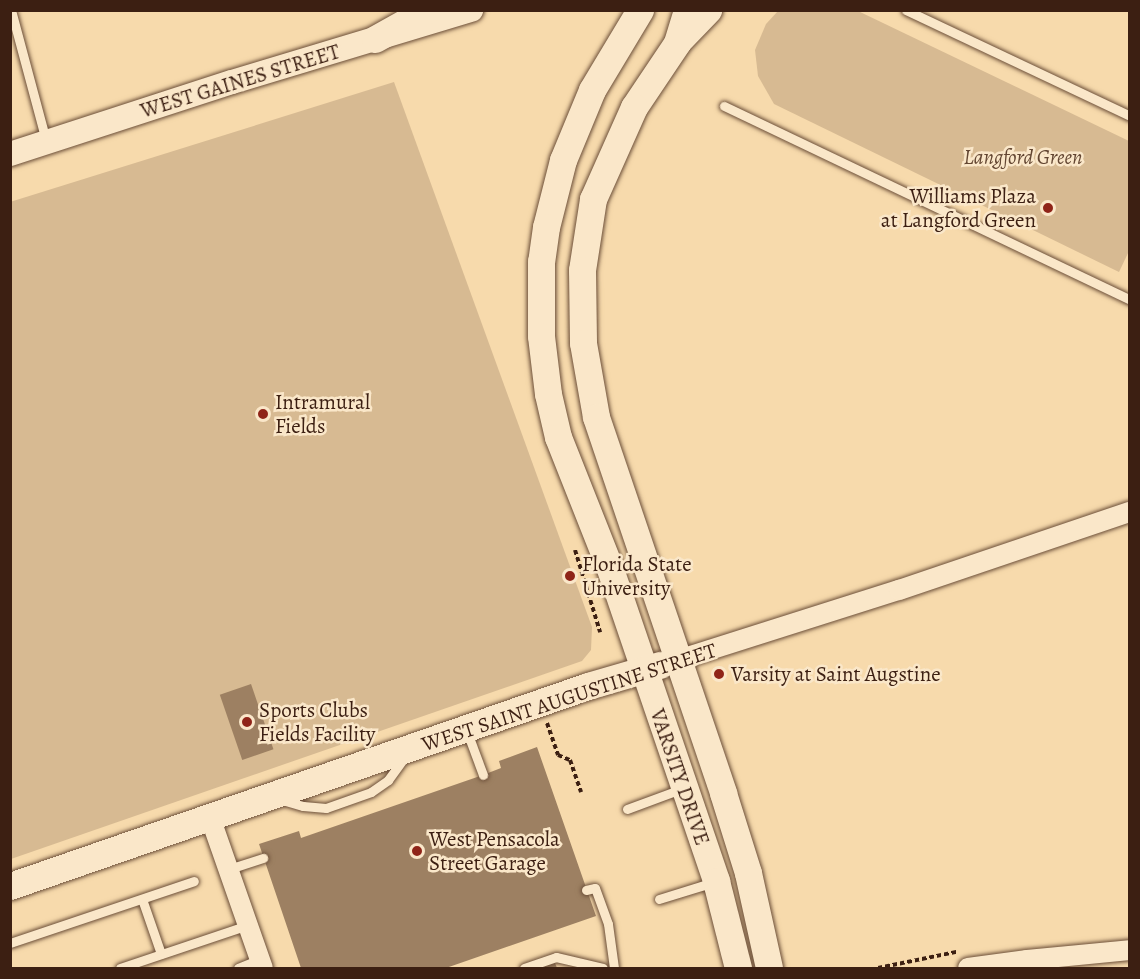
<!DOCTYPE html>
<style>
body{margin:0}
#map{position:relative;width:1140px;height:979px;overflow:hidden;background:#f7daac;font-family:Alegreya,serif}
div>[style]{position:absolute}
[style*='--x']{left:calc(var(--x)*1px);top:calc(var(--y)*1px);width:calc(var(--w)*1px);rotate:calc(var(--a)*1deg)}
.green>*{inset:0;background:#d7ba92}
.building>*{inset:0;background:#9d8062;transform-origin:0 0}
.path>*{height:4px;margin-top:-2px;transform-origin:0;background:repeating-linear-gradient(90deg,#3c1f12 0 4.5px,transparent 0 7.5px)}
.roads{filter:drop-shadow(0 0 2px #6b4e38) drop-shadow(0 0 2px #6b4e38)}
.service>*{height:9px;margin:-4.5px;padding:0 4.5px;transform-origin:4.5px;border-radius:4.5px;background:#fae7c9}
.minor>*{height:20px;margin:-10px;padding:0 10px;transform-origin:10px;border-radius:10px;background:#fae7c9}
.tertiary>*{height:24px;margin:-12px;padding:0 12px;transform-origin:12px;border-radius:12px;background:#fae7c9}
.secondary>*{height:27px;margin:-13.5px;padding:0 13.5px;transform-origin:13.5px;border-radius:13.5px;background:#fae7c9}
.dots>*{width:16px;height:16px;translate:-50% -50%;box-sizing:border-box;border:3px solid #fae7c9;border-radius:50%}
span{translate:-50% -50%;white-space:nowrap;text-align:center;line-height:1.15;-webkit-text-stroke:5px #fae7c9;paint-order:stroke}
.street-label{font-size:21px;color:#3c1f12}
.park-label{font-size:21px;color:#634632;font-style:italic}
.poi-label{font-size:21px;color:#3c1f12}
.right{translate:-100% -50%;text-align:right}
.left{translate:0 -50%;text-align:left}
.frame{position:absolute;inset:0;border:12px solid #3c1f12;pointer-events:none}
</style>
<div id="map">
<div class="green">
<i style="clip-path:polygon(778px 11px,858px 11px,1129px 141px,1129px 251px,1119px 272px,774px 104px,758px 76px,755px 50px,766px 24px)"></i>
<i style="clip-path:polygon(394px 82px,592px 627px,591px 650px,582px 661px,11px 859px,10px 202px)"></i>
</div>
<div class="building">
<i style="left:251px;top:684px;width:69px;height:33px;rotate:71deg"></i>
<i style="clip-path:polygon(537px 747px,596px 916px,446px 968px,301px 968px,259px 844px,299px 831px,301px 838px,483px 775px,501px 768px,499px 761px)"></i>
<i style="clip-path:polygon(555px 963px,557px 968px,539px 968px)"></i>
</div>
<div class="path">
<i style="--x:575;--y:550;--w:86;--a:73"></i>
<i style="--x:547;--y:723;--w:34;--a:71"></i>
<i style="--x:558;--y:755;--w:13;--a:23"></i>
<i style="--x:570;--y:760;--w:34;--a:71"></i>
<i style="--x:878;--y:968;--w:80;--a:-11.6"></i>
</div>
<div class="roads">
<div class="service">
<i style="--x:11;--y:10;--w:136;--a:75"></i>
<i style="--x:906;--y:10;--w:248;--a:25.3"></i>
<i style="--x:724;--y:106;--w:450;--a:25.5"></i>
<i style="--x:466;--y:729;--w:49;--a:69.7"></i>
<i style="--x:282;--y:800;--w:22;--a:16"></i>
<i style="--x:303;--y:806;--w:23;--a:5"></i>
<i style="--x:326;--y:808;--w:48;--a:-19.6"></i>
<i style="--x:371;--y:792;--w:21;--a:-35"></i>
<i style="--x:388;--y:780;--w:29;--a:-54"></i>
<i style="--x:627;--y:809;--w:58;--a:-20.3"></i>
<i style="--x:229;--y:869;--w:36;--a:-18"></i>
<i style="--x:586;--y:890;--w:9;--a:-13"></i>
<i style="--x:595;--y:888;--w:38;--a:70"></i>
<i style="--x:608;--y:924;--w:44;--a:82.2"></i>
<i style="--x:142;--y:899;--w:58;--a:70.9"></i>
<i style="--x:659;--y:899;--w:58;--a:-17.2"></i>
<i style="--x:10;--y:943;--w:194;--a:-18.6"></i>
<i style="--x:120;--y:968;--w:135;--a:-18.6"></i>
<i style="--x:238;--y:968;--w:24;--a:-22"></i>
<i style="--x:524;--y:968;--w:34;--a:-19"></i>
<i style="--x:556;--y:957;--w:48;--a:13.2"></i>
</div>
<div class="minor">
<i style="--x:678;--y:660;--w:232;--a:-17.6"></i>
<i style="--x:899;--y:590;--w:244;--a:-18.7"></i>
<i style="--x:210;--y:817;--w:160;--a:70.7"></i>
<i style="--x:968;--y:968;--w:60;--a:-7.7"></i>
<i style="--x:1027;--y:960;--w:103;--a:-5.5"></i>
</div>
<div class="tertiary">
<i style="--x:10;--y:154;--w:233;--a:-18"></i>
<i style="--x:232;--y:82;--w:250;--a:-16.8"></i>
</div>
<div class="secondary">
<i style="--x:640;--y:10;--w:93;--a:121"></i>
<i style="--x:592;--y:90;--w:76;--a:112.5"></i>
<i style="--x:563;--y:160;--w:69;--a:104.2"></i>
<i style="--x:546;--y:227;--w:34;--a:98"></i>
<i style="--x:541;--y:261;--w:75;--a:90"></i>
<i style="--x:541;--y:336;--w:58;--a:83.1"></i>
<i style="--x:548;--y:394;--w:44;--a:76.9"></i>
<i style="--x:558;--y:437;--w:139;--a:68.4"></i>
<i style="--x:609;--y:566;--w:333;--a:71.2"></i>
<i style="--x:716;--y:881;--w:90;--a:75.8"></i>
<i style="--x:687;--y:10;--w:34;--a:107"></i>
<i style="--x:677;--y:43;--w:77;--a:123.9"></i>
<i style="--x:634;--y:107;--w:101;--a:114"></i>
<i style="--x:593;--y:199;--w:72;--a:98.8"></i>
<i style="--x:582;--y:270;--w:73;--a:89.2"></i>
<i style="--x:583;--y:343;--w:75;--a:80"></i>
<i style="--x:596;--y:417;--w:397;--a:71.3"></i>
<i style="--x:723;--y:793;--w:84;--a:72.6"></i>
<i style="--x:748;--y:873;--w:97;--a:77.5"></i>
<i style="--x:375;--y:39;--w:60;--a:-29.1"></i>
<i style="--x:679;--y:40;--w:42;--a:-46"></i>
<i style="--x:10;--y:886;--w:612;--a:-19.09"></i>
<i style="--x:588;--y:686;--w:75;--a:-16.3"></i>
</div>
</div>
<div class="dots">
<i style="left:1048px;top:208px;background:#8f2418"></i>
<i style="left:263px;top:414px;background:#8f2418"></i>
<i style="left:570px;top:576px;background:#8f2418"></i>
<i style="left:719px;top:674px;background:#8f2418"></i>
<i style="left:247px;top:722px;background:#8f2418"></i>
<i style="left:417px;top:851px;background:#8f2418"></i>
</div>
<div class="street-label">
<span style="left:240px;top:81px;rotate:-17deg">WEST GAINES STREET</span>
<span style="left:569px;top:697px;rotate:-18deg">WEST SAINT AUGUSTINE STREET</span>
<span style="left:680px;top:777px;rotate:71deg">VARSITY DRIVE</span>
</div>
<div class="park-label">
<span style="left:1023px;top:157px">Langford Green</span>
</div>
<div class="poi-label">
<span class="right" style="left:1036px;top:208px">Williams Plaza<br>at Langford Green</span>
<span class="left" style="left:275px;top:414px">Intramural<br>Fields</span>
<span class="left" style="left:582px;top:576px">Florida State<br>University</span>
<span class="left" style="left:731px;top:674px">Varsity at Saint Augstine</span>
<span class="left" style="left:259px;top:722px">Sports Clubs<br>Fields Facility</span>
<span class="left" style="left:429px;top:851px">West Pensacola<br>Street Garage</span>
</div>
<div class="frame"></div>
</div>
